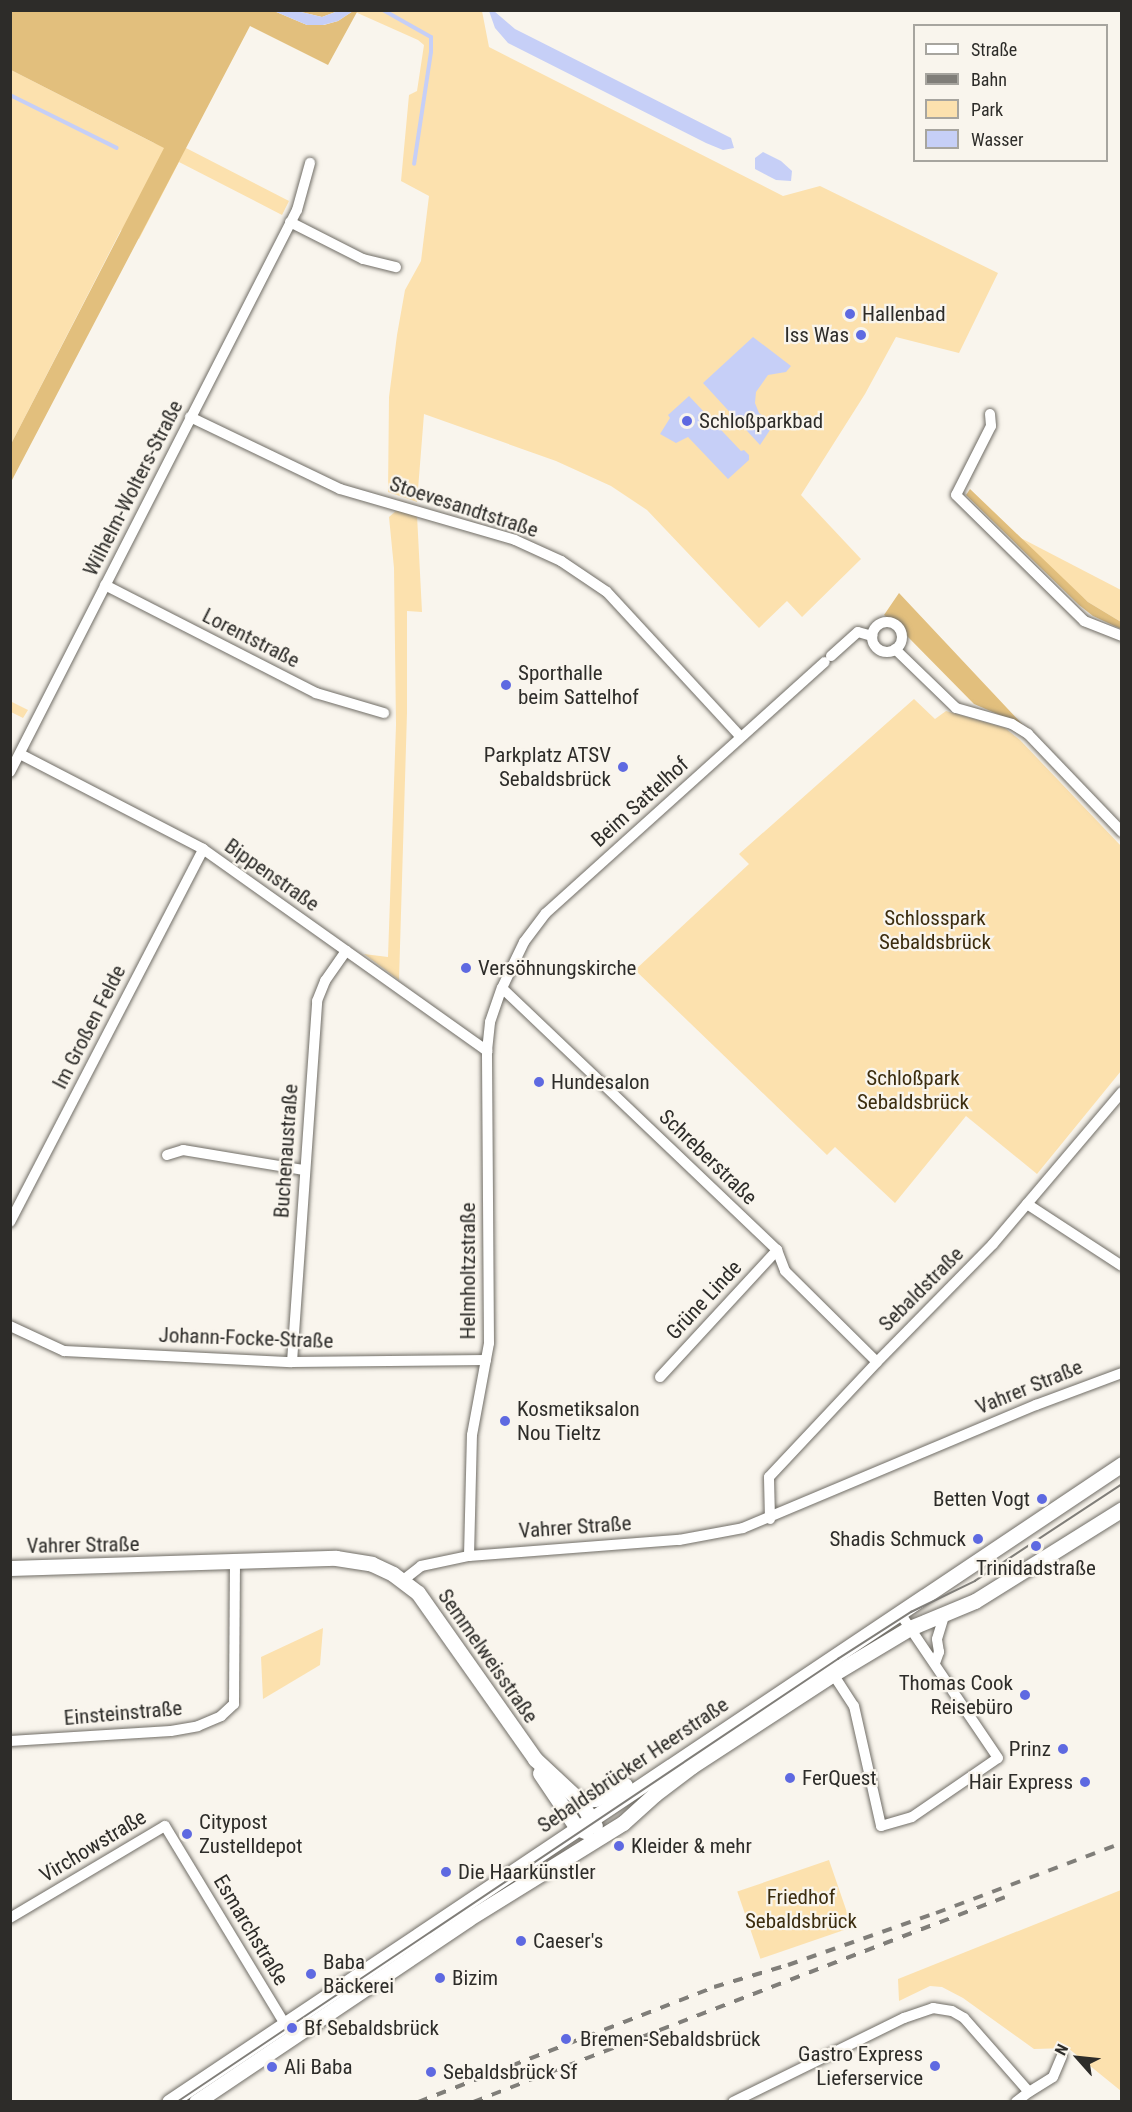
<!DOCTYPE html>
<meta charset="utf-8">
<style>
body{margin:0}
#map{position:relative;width:1132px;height:2112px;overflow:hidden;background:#f9f5ed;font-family:"Roboto Condensed",sans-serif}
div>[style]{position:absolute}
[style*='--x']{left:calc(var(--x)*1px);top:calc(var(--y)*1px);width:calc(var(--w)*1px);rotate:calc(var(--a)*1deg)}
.green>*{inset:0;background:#fce1ae;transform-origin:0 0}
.forest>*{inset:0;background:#e2bf7d}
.water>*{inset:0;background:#c6cff7}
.stream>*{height:4px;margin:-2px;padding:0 2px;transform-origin:2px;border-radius:2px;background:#c6cff7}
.roads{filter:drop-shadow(0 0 2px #706d66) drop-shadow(0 0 2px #706d66)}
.minor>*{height:10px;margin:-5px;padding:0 5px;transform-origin:5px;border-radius:5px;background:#fff}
.minor>.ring{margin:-5px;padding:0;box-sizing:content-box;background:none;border:10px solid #fff;border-radius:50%}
.secondary>*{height:15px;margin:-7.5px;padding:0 7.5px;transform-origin:7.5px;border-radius:7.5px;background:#fff}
.tram>*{height:1.5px;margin:-0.75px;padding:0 0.75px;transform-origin:0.75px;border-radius:0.75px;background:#807e79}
.rail>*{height:4px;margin-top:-2px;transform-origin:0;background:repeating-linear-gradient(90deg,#807e79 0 10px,transparent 0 20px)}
.dots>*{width:16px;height:16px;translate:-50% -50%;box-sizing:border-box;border:3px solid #f9f5ed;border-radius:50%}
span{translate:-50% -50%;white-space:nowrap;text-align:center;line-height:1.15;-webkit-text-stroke:4.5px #f9f5ed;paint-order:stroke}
.poi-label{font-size:21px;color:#2d2c29}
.left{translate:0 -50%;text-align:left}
.right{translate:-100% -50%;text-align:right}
.street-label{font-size:21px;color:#2d2c29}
.park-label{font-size:21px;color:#3c2d0f}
.frame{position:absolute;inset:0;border:12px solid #2d2c29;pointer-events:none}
.legend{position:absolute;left:913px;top:24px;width:195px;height:138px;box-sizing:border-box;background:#f9f5ed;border:2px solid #a7a59f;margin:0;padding:8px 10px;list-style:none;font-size:18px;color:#2d2c29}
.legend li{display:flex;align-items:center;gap:12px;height:30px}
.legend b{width:30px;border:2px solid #a7a59f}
.north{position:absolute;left:1048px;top:2028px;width:60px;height:60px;-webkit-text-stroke:4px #f9f5ed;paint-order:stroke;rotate:297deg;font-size:16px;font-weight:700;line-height:24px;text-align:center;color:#2d2c29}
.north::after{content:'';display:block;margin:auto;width:21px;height:27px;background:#2d2c29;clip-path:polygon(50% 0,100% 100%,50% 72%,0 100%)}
</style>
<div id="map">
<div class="green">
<i style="clip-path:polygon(353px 11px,482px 11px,489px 47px,783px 196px,820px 186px,998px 273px,959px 353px,896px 337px,865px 394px,801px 495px,861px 559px,802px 617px,787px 601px,759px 628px,647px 510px,611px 486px,556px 461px,424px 414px,417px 502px,388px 492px,389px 397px,397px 335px,405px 290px,421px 261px,429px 196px,401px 181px,409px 95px,417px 91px,424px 45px,418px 40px)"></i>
<i style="clip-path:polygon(11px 70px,154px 143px,186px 148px,289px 201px,282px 215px,179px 162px,139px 239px,121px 230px,11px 444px)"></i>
<i style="clip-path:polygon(397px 510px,417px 515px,422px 612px,407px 611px,407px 713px,399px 980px,364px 954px,388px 957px,396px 725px,394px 568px,389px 517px)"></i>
<i style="clip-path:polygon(1015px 535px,1121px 590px,1121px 622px,1088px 602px)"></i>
<i style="clip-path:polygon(914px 699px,935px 719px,946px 711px,1005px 728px,1020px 740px,1121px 846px,1121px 1071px,1037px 1174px,966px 1116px,895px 1203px,835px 1147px,827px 1155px,635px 970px,749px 864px,739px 854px)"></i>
<i style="clip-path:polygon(10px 701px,28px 710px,23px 718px,11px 712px)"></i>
<i style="clip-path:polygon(323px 1628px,320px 1665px,263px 1699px,261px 1657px)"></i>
<i style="left:829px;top:1860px;width:71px;height:97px;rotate:71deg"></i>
<i style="clip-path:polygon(1121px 1890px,1121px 2091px,1068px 2048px,1034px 2049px,963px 1998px,942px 1987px,930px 1986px,899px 2001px,898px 1979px)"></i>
</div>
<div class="forest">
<i style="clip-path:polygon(11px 11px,274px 11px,307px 25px,324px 25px,338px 21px,353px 11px,357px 12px,328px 65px,250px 26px,11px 482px,11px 444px,164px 148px,11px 70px)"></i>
<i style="clip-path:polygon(297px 11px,338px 11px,322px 17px)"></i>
<i style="clip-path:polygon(970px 489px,1088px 602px,1121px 622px,1121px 629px,1093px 616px,1079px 605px,966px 495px)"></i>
<i style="clip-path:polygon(899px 593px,1023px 725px,974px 704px,908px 637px,903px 628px,884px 615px)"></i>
</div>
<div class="water">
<i style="clip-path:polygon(274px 11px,297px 11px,322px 17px,338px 11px,353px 11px,338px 21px,323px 25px,307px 25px)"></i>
<i style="clip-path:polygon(489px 11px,494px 11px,515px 29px,731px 138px,734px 148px,723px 150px,706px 143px,508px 43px,495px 28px)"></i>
<i style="clip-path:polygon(763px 152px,781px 161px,792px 171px,791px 181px,776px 180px,755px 169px,755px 158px)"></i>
<i style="clip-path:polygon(753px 337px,791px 366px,786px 372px,768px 375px,756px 392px,755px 403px,759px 413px,774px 424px,760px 445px,703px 383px)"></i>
<i style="clip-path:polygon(689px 396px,741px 451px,744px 450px,749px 455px,749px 460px,728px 479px,688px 437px,676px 443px,660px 434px,670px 418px,668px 415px)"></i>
</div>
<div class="stream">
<i style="--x:383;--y:10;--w:55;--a:29.4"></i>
<i style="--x:431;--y:37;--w:15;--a:90"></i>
<i style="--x:431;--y:52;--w:113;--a:98.6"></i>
<i style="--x:10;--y:95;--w:119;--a:26.4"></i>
</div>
<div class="roads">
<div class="minor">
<i style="--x:290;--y:222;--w:82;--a:26.9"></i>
<i style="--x:363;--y:259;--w:34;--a:14"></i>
<i style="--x:990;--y:414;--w:12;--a:85"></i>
<i style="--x:991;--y:426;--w:77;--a:116.9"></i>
<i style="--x:956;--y:495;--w:180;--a:44.5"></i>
<i style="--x:1084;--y:621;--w:41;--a:21.5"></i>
<i style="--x:190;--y:417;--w:166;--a:25.6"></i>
<i style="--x:340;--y:489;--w:182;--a:16.2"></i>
<i style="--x:515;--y:540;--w:51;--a:24.5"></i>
<i style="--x:561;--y:561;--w:55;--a:34"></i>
<i style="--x:607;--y:592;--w:197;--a:47.3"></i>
<i style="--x:105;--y:585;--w:237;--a:27.1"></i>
<i style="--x:316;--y:693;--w:71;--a:16.4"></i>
<i class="ring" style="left:872px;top:622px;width:20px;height:20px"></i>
<i style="--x:895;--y:649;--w:85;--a:44"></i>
<i style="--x:956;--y:708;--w:58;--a:15.9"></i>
<i style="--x:1012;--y:724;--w:19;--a:32"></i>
<i style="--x:1028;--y:734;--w:136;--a:46.2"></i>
<i style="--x:831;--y:656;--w:36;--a:-42"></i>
<i style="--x:858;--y:632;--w:15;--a:16"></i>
<i style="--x:20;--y:754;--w:206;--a:27.4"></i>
<i style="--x:203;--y:849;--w:349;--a:35.4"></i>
<i style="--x:10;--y:772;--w:631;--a:-62.95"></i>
<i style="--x:297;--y:210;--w:49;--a:-74.5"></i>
<i style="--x:502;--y:988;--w:380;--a:43.6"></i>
<i style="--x:777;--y:1250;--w:22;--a:69"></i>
<i style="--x:785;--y:1271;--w:129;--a:44.7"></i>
<i style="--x:167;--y:1155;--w:17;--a:-17"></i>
<i style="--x:183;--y:1150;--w:123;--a:9.4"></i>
<i style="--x:1027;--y:1204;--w:113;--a:33.1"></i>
<i style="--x:10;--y:1222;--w:420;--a:-62.6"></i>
<i style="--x:10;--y:1326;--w:60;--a:24.8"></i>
<i style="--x:64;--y:1351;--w:228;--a:2.8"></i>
<i style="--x:292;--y:1362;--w:194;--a:-0.6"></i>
<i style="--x:292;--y:1362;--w:362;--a:-86"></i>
<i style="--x:317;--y:1001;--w:22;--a:-68"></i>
<i style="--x:325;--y:981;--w:37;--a:-55"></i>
<i style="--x:660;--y:1377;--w:173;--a:-47.3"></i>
<i style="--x:770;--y:1519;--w:42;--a:-91.4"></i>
<i style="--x:769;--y:1477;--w:158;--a:-46.8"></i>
<i style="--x:877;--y:1362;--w:165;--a:-45.5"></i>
<i style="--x:993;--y:1244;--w:199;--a:-49.7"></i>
<i style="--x:469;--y:1556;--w:121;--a:-88.6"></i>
<i style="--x:472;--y:1435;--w:94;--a:-79.5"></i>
<i style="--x:489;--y:1343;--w:292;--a:-90.4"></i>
<i style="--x:487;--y:1051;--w:29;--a:-84"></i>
<i style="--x:490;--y:1022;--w:36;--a:-71"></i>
<i style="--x:502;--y:988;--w:51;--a:-64.4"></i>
<i style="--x:524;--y:942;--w:36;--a:-53"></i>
<i style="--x:546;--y:913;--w:375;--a:-42"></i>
<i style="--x:402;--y:1581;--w:24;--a:-38"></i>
<i style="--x:421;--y:1566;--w:49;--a:-11.8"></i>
<i style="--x:469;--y:1556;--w:211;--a:-4.4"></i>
<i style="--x:679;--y:1540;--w:65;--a:-10.6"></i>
<i style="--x:743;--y:1528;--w:318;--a:-22.8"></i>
<i style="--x:1036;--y:1405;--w:92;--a:-20.4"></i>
<i style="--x:935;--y:1663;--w:12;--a:-70"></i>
<i style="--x:939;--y:1652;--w:13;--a:-99"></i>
<i style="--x:937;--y:1639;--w:24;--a:-73"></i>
<i style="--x:833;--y:1674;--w:38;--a:57"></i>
<i style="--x:854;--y:1706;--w:123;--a:77.3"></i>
<i style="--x:881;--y:1826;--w:32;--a:-16"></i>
<i style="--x:912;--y:1817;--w:104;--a:-34.5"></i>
<i style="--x:998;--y:1758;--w:176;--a:-124.1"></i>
<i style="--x:10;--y:1741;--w:161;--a:-3.6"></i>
<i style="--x:171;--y:1731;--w:27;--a:-10"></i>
<i style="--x:198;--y:1726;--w:25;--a:-23"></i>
<i style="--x:221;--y:1716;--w:18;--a:-43"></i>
<i style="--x:234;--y:1704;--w:141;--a:-89.6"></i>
<i style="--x:10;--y:1918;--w:180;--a:-30.7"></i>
<i style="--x:165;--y:1826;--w:232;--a:58.8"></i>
<i style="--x:733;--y:2102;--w:191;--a:-26.2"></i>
<i style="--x:904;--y:2018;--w:31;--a:-19"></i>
<i style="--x:933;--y:2008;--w:19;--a:9"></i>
<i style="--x:952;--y:2011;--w:14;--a:30"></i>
<i style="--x:964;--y:2018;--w:98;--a:48.7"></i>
<i style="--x:1029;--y:2092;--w:28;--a:-32"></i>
<i style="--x:1053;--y:2077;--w:23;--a:-67"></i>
<i style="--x:1016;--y:2102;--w:16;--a:-38"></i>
</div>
<div class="secondary">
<i style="--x:10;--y:1568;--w:326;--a:-1.8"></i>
<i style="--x:336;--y:1558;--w:36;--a:9"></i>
<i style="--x:372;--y:1564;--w:23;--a:25"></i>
<i style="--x:393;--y:1574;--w:31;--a:37"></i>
<i style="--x:418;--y:1593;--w:203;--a:54.8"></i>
<i style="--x:535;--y:1759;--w:62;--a:43"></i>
<i style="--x:580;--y:1801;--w:29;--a:59"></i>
<i style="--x:540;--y:1773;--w:66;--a:56.1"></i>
<i style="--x:577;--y:1828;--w:9;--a:21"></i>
<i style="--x:580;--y:1801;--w:15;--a:-8"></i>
<i style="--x:595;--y:1799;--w:33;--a:-25"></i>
<i style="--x:169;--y:2102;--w:1147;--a:-33.8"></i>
<i style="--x:196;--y:2102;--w:328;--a:-33.9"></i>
<i style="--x:468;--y:1919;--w:182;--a:-31.8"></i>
<i style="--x:623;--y:1823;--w:43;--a:-42.2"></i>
<i style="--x:655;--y:1794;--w:46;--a:-37.1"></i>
<i style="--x:692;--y:1766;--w:168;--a:-33.1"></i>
<i style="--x:833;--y:1674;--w:90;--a:-30.9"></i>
<i style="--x:910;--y:1628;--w:70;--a:-22.6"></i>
<i style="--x:975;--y:1601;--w:173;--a:-32"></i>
</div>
</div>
<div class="tram">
<i style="--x:177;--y:2102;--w:796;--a:-33.83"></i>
<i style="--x:838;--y:1659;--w:87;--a:-32.8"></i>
<i style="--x:911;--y:1612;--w:71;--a:-25.8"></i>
<i style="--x:975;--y:1581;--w:176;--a:-33.4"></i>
</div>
<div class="rail">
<i style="--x:418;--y:2102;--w:318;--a:-21.2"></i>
<i style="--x:714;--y:1987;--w:77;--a:-16.6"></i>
<i style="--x:788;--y:1965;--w:157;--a:-19.4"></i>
<i style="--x:936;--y:1913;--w:199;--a:-20.6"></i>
<i style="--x:473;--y:2102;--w:570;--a:-21.07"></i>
</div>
<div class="dots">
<i style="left:850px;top:314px;background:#5e69e1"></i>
<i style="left:861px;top:335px;background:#5e69e1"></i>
<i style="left:687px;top:421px;background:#5e69e1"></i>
<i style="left:506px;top:685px;background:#5e69e1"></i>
<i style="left:623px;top:767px;background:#5e69e1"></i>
<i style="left:466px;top:968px;background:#5e69e1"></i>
<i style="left:539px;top:1082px;background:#5e69e1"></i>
<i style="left:505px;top:1421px;background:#5e69e1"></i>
<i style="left:1042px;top:1499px;background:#5e69e1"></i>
<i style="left:978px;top:1539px;background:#5e69e1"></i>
<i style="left:1036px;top:1546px;background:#5e69e1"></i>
<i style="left:1025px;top:1695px;background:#5e69e1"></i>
<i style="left:1063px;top:1749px;background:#5e69e1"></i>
<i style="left:790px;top:1778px;background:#5e69e1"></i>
<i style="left:1085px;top:1782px;background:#5e69e1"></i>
<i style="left:187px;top:1834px;background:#5e69e1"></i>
<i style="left:619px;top:1846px;background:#5e69e1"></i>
<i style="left:446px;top:1872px;background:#5e69e1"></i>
<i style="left:521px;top:1941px;background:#5e69e1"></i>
<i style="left:311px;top:1974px;background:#5e69e1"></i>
<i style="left:440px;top:1978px;background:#5e69e1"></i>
<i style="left:292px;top:2028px;background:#5e69e1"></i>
<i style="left:566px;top:2039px;background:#5e69e1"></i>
<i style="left:935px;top:2066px;background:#5e69e1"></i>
<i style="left:272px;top:2067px;background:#5e69e1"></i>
<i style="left:431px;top:2072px;background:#5e69e1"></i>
</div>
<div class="poi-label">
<span class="left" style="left:862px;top:314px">Hallenbad</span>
<span class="right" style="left:849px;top:335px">Iss Was</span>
<span class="left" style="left:699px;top:421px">Schloßparkbad</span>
<span class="left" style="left:518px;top:685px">Sporthalle<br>beim Sattelhof</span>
<span class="right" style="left:611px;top:767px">Parkplatz ATSV<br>Sebaldsbrück</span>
<span class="left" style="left:478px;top:968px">Versöhnungskirche</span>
<span class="left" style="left:551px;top:1082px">Hundesalon</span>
<span class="left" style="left:517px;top:1421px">Kosmetiksalon<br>Nou Tieltz</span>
<span class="right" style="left:1030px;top:1499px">Betten Vogt</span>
<span class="right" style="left:966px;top:1539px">Shadis Schmuck</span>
<span style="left:1036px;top:1568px">Trinidadstraße</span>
<span class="right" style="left:1013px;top:1695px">Thomas Cook<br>Reisebüro</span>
<span class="right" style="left:1051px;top:1749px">Prinz</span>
<span class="left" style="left:802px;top:1778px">FerQuest</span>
<span class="right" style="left:1073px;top:1782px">Hair Express</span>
<span class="left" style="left:199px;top:1834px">Citypost<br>Zustelldepot</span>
<span class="left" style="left:631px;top:1846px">Kleider &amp; mehr</span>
<span class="left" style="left:458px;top:1872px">Die Haarkünstler</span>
<span class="left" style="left:533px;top:1941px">Caeser's</span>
<span class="left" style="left:323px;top:1974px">Baba<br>Bäckerei</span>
<span class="left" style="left:452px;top:1978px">Bizim</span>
<span class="left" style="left:304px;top:2028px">Bf Sebaldsbrück</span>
<span class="left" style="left:580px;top:2039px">Bremen-Sebaldsbrück</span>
<span class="right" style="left:923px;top:2066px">Gastro Express<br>Lieferservice</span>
<span class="left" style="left:284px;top:2067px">Ali Baba</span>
<span class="left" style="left:443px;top:2072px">Sebaldsbrück Sf</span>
</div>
<div class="street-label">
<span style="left:133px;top:488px;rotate:-63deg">Wilhelm-Wolters-Straße</span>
<span style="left:464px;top:507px;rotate:18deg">Stoevesandtstraße</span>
<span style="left:251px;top:638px;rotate:27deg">Lorentstraße</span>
<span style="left:640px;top:802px;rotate:-42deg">Beim Sattelhof</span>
<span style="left:272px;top:875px;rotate:35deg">Bippenstraße</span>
<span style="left:89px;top:1027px;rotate:-63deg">Im Großen Felde</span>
<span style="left:286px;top:1151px;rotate:-86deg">Buchenaustraße</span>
<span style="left:708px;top:1157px;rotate:44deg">Schreberstraße</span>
<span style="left:468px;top:1271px;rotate:-90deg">Helmholtzstraße</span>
<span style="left:921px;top:1289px;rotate:-45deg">Sebaldstraße</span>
<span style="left:704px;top:1300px;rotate:-47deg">Grüne Linde</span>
<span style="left:246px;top:1338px;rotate:2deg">Johann-Focke-Straße</span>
<span style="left:1029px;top:1387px;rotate:-22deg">Vahrer Straße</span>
<span style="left:575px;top:1527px;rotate:-4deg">Vahrer Straße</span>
<span style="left:83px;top:1545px;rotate:-1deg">Vahrer Straße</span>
<span style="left:488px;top:1656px;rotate:55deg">Semmelweisstraße</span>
<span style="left:123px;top:1713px;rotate:-5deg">Einsteinstraße</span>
<span style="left:633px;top:1765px;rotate:-34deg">Sebaldsbrücker Heerstraße</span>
<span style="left:93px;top:1846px;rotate:-31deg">Virchowstraße</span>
<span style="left:251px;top:1930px;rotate:59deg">Esmarchstraße</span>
</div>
<div class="park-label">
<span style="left:935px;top:930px">Schlosspark<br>Sebaldsbrück</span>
<span style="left:913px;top:1090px">Schloßpark<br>Sebaldsbrück</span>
<span style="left:801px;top:1909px">Friedhof<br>Sebaldsbrück</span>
</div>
<div class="frame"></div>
<ul class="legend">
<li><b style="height:8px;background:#fff"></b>Straße</li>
<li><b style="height:8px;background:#807e79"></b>Bahn</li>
<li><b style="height:16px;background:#fce1ae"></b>Park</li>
<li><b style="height:16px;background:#c6cff7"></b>Wasser</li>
</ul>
<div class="north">N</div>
</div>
